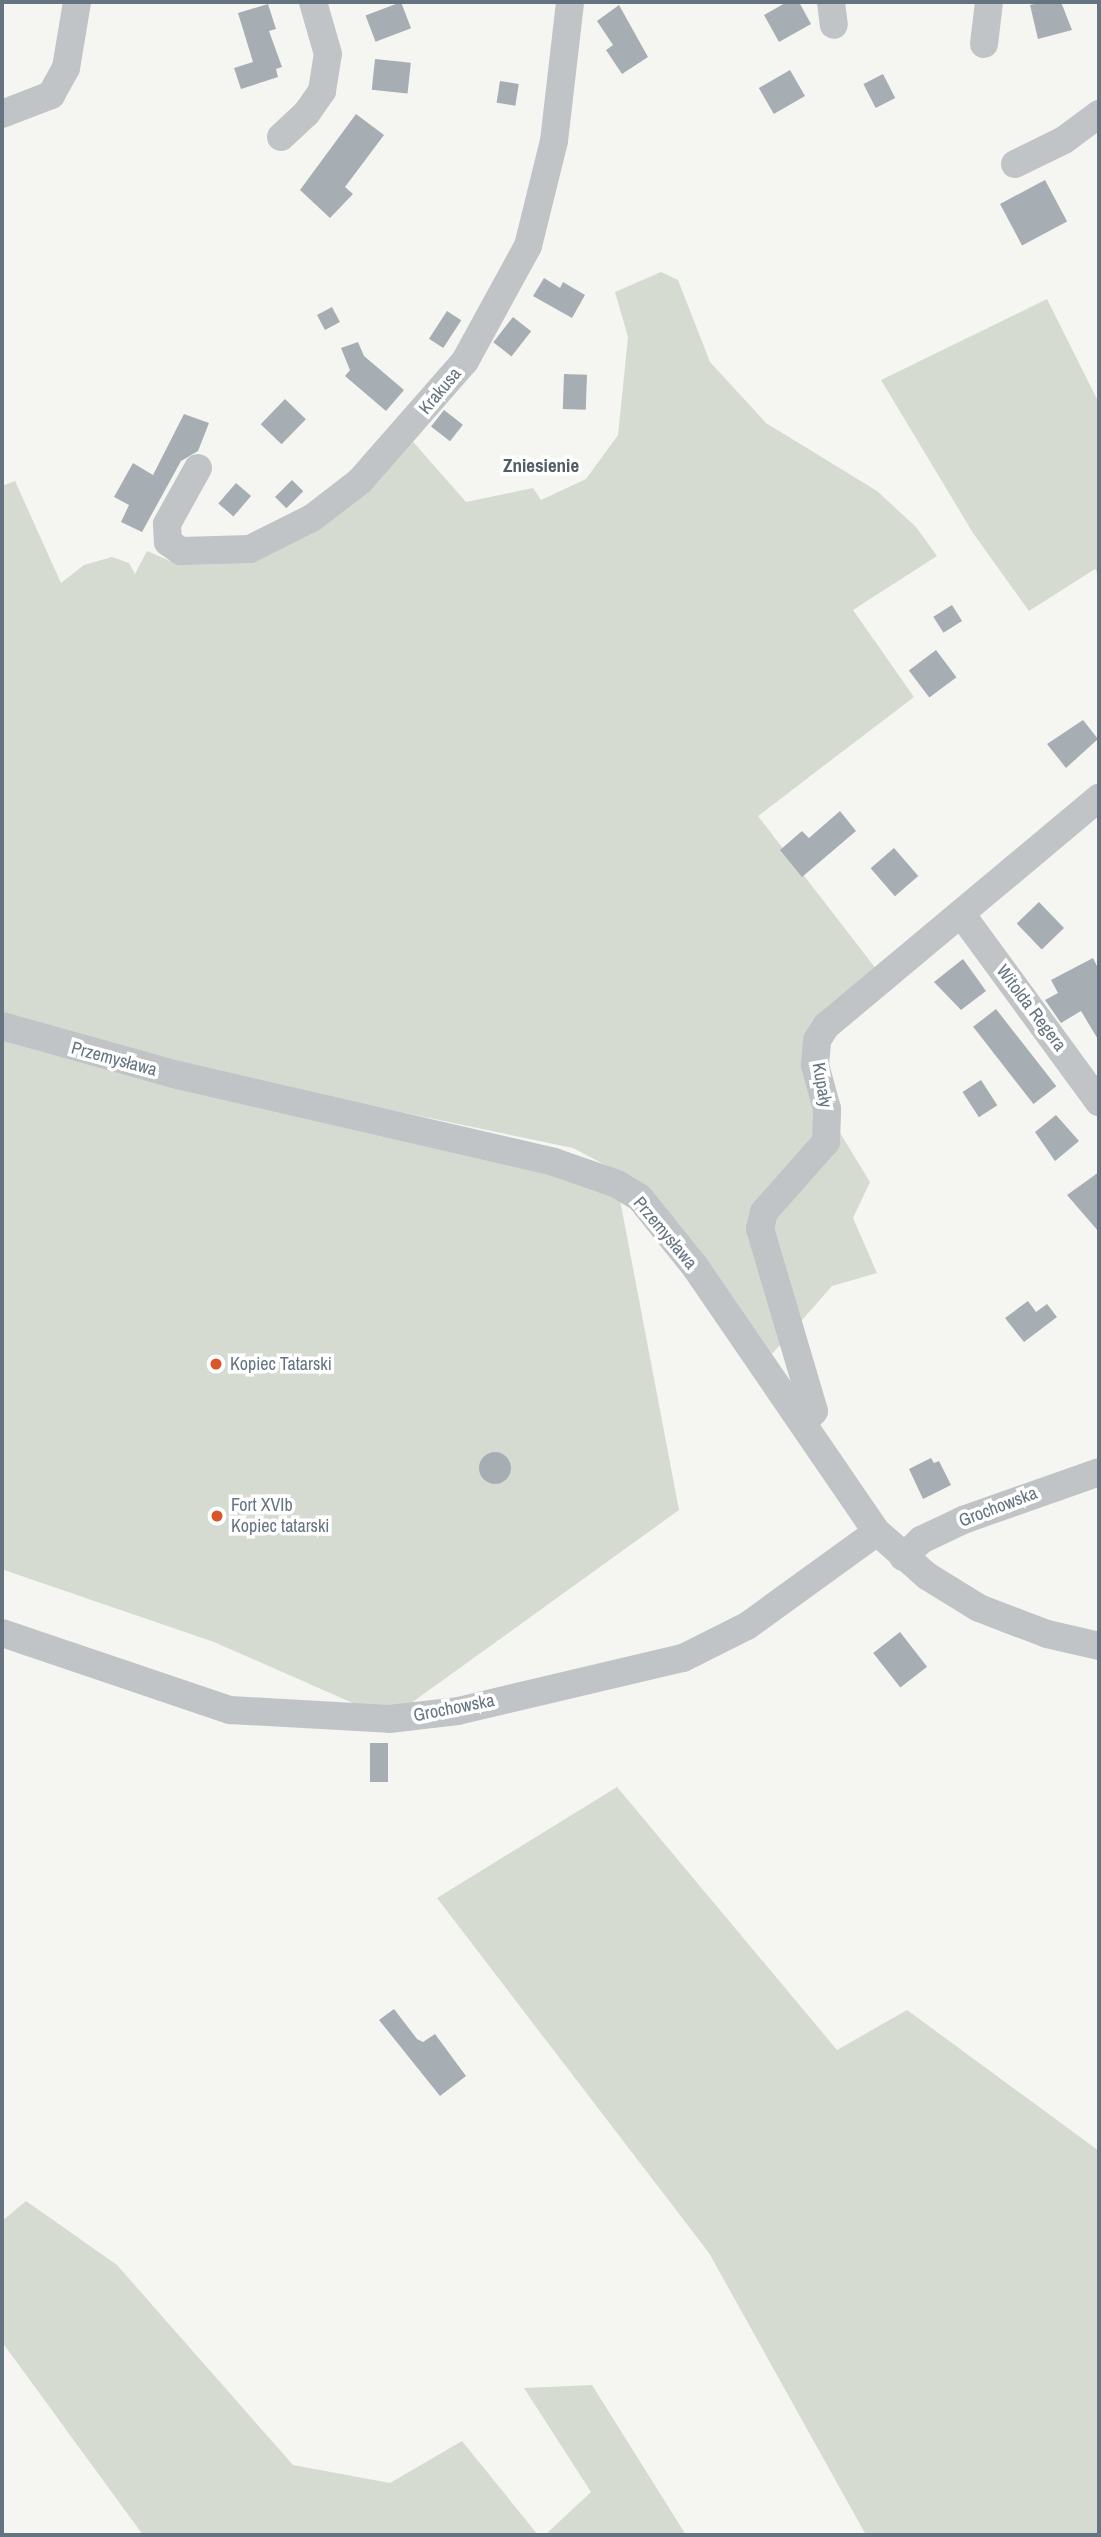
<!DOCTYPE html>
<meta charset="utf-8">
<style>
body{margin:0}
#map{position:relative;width:1101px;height:2537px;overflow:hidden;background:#f5f5f1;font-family:"Archivo Narrow",sans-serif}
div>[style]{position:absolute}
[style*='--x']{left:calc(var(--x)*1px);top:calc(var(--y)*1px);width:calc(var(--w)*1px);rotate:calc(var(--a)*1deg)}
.green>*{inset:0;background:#d6dbd2}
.building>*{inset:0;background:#a7aeb3;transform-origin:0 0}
.round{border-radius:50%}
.minor>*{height:28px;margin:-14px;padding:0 14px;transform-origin:14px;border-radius:14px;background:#c0c4c7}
.dots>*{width:19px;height:19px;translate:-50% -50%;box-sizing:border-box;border:4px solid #fff;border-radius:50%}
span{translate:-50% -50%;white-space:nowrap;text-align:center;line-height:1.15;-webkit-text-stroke:7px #fff;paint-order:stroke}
.street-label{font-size:18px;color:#657481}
.poi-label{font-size:18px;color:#657481}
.left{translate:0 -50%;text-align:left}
.neighbourhood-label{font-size:19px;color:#525d66;font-weight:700}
.frame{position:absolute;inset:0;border:4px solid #657481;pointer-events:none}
</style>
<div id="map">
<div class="green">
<i style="clip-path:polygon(661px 272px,678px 280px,710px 362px,766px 423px,877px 491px,916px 527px,937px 556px,853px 610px,914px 697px,758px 816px,880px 974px,837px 1007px,809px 1082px,870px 1182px,853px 1218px,877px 1273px,832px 1286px,773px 1353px,762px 1353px,624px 1175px,573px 1148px,194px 1069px,2px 1014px,2px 486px,15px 481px,61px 583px,84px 565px,112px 557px,129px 563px,135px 574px,147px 551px,170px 561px,231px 559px,408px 436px,466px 502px,533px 488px,541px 500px,586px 479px,618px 435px,628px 337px,615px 292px)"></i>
<i style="clip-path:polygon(1047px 299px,1099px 403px,1099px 575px,1095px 569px,1029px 611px,973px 533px,881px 380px)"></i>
<i style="clip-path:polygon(2px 1026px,617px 1184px,679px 1510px,389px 1719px,214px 1642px,4px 1570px)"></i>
<i style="clip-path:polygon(617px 1787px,837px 2050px,907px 2010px,1099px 2151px,1099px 2535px,866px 2535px,709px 2253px,437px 1898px)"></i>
<i style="clip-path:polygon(26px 2201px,117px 2265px,293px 2465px,390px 2483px,462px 2441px,538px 2535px,143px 2535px,2px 2342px,2px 2221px)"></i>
<i style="clip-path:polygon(592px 2385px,686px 2535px,545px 2535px,591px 2492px,524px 2388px)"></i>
</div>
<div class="building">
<i style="left:401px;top:2px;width:28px;height:38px;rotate:69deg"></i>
<i style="clip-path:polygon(787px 2px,799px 2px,811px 24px,779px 42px,764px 15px)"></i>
<i style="clip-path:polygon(1044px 2px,1061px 2px,1072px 30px,1038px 39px,1030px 5px)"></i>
<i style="clip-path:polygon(268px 4px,276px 29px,269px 31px,282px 67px,276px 69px,278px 77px,241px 89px,234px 68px,253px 62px,238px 13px)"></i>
<i style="clip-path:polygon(619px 5px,648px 57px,622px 74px,606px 50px,613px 45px,597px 21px)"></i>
<i style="left:375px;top:59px;width:36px;height:31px;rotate:6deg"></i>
<i style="left:790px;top:70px;width:30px;height:36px;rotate:60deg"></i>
<i style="left:883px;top:74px;width:27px;height:22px;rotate:63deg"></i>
<i style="left:500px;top:81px;width:19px;height:22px;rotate:9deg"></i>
<i style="clip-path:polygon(356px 114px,384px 135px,345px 187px,353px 194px,330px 218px,300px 190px)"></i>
<i style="left:1045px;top:180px;width:47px;height:51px;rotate:62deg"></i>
<i style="clip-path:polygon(544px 278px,560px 288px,563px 282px,585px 295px,572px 318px,533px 296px)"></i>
<i style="left:332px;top:307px;width:17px;height:17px;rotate:62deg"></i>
<i style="left:447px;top:311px;width:17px;height:33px;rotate:33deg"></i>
<i style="left:513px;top:317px;width:23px;height:32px;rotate:38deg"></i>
<i style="clip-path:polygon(358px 342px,364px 356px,404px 390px,386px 411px,345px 376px,350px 370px,341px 348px)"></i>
<i style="left:564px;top:374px;width:23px;height:35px;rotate:2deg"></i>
<i style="left:285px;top:399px;width:29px;height:35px;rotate:44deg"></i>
<i style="left:444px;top:410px;width:24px;height:21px;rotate:38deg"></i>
<i style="clip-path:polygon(184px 414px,209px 423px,198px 451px,181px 461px,142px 532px,121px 522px,129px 505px,114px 497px,133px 463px,153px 475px)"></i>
<i style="left:292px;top:480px;width:16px;height:24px;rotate:45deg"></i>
<i style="left:236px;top:483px;width:20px;height:27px;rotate:41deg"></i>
<i style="left:952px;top:605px;width:19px;height:22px;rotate:58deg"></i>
<i style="left:936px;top:650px;width:34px;height:34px;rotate:53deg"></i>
<i style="clip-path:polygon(1083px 720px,1098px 739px,1066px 768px,1047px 744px)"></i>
<i style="clip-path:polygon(840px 811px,856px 831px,802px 877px,780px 850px,802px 831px,809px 838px)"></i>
<i style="left:894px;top:848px;width:37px;height:31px;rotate:49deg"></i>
<i style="left:1039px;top:902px;width:36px;height:31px;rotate:46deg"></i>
<i style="clip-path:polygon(1093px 958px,1099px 970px,1099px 1041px,1081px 1011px,1061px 1023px,1045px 1000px,1058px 993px,1051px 980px)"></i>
<i style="clip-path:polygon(963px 959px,986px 991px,961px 1010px,934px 982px)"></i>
<i style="left:996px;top:1009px;width:98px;height:29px;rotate:52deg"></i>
<i style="left:981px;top:1080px;width:30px;height:22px;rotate:57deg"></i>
<i style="clip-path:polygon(1056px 1115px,1079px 1141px,1055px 1161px,1035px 1132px)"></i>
<i style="clip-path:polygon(1099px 1172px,1099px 1232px,1067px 1195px)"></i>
<i style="clip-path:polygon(1028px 1301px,1036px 1312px,1047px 1304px,1057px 1317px,1024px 1342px,1005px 1318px)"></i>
<i class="round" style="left:479px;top:1452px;width:32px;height:32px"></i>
<i style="clip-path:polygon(931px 1458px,934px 1463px,939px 1461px,951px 1485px,923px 1499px,909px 1469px)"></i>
<i style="left:900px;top:1632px;width:44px;height:34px;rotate:52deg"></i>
<i style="left:370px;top:1743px;width:18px;height:39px"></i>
<i style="clip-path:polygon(394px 2009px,417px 2039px,423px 2042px,435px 2034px,466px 2076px,440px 2096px,379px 2020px)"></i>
</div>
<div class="minor">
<i style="--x:831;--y:2;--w:23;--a:83"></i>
<i style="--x:984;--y:44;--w:42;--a:-83.2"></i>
<i style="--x:2;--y:114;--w:53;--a:-21.2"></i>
<i style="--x:51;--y:95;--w:31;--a:-61"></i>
<i style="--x:66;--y:68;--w:67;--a:-80.5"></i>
<i style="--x:281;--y:137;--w:34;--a:-43"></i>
<i style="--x:306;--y:114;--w:28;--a:-55"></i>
<i style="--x:322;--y:91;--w:37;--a:-81"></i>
<i style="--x:328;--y:54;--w:54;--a:-106.1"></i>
<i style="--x:1015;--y:164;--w:55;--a:-26.1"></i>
<i style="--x:1064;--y:140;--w:44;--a:-36.6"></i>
<i style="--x:198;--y:468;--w:64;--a:119"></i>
<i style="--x:167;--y:524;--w:18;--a:87"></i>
<i style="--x:168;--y:542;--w:16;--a:35"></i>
<i style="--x:181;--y:551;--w:69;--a:-1.7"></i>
<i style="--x:250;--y:549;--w:69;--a:-26.6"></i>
<i style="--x:312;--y:518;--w:61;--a:-37.6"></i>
<i style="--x:360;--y:481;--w:159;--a:-48.8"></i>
<i style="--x:465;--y:361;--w:131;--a:-61.3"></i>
<i style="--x:528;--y:246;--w:108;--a:-76.1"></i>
<i style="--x:554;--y:141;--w:140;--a:-83.4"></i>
<i style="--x:962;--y:915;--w:232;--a:53.8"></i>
<i style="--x:2;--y:1026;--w:183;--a:15.6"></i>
<i style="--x:178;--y:1075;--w:386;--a:13"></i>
<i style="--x:554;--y:1162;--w:67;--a:19.2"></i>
<i style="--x:617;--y:1184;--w:27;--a:31"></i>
<i style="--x:640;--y:1198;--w:90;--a:51.3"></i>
<i style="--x:696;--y:1268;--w:320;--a:55.6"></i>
<i style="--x:877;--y:1532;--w:67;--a:41.3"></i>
<i style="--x:927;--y:1576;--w:61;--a:31.6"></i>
<i style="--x:979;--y:1608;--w:73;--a:20.9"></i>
<i style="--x:1047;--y:1634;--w:53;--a:13"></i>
<i style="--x:803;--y:1423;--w:16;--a:-47"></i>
<i style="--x:814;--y:1411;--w:190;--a:-106.5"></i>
<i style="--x:760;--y:1229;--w:17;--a:-77"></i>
<i style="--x:764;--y:1212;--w:94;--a:-48.5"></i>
<i style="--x:826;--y:1142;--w:33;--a:-88"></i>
<i style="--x:827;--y:1109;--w:46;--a:-105.3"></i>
<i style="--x:815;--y:1065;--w:25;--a:-85"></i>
<i style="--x:817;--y:1040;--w:17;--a:-57"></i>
<i style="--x:826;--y:1026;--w:356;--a:-39.9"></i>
<i style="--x:903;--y:1557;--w:25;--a:-43"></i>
<i style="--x:921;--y:1540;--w:47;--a:-25.5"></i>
<i style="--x:963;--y:1520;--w:144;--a:-19.4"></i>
<i style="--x:2;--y:1633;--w:241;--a:18.7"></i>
<i style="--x:230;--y:1710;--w:159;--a:3.2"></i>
<i style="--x:389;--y:1719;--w:69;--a:-6.6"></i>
<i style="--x:458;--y:1711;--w:231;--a:-13.3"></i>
<i style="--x:683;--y:1658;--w:72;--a:-26.6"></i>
<i style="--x:747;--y:1626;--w:160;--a:-35.9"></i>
</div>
<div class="dots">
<i style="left:216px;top:1364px;background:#dc5529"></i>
<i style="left:217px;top:1516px;background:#dc5529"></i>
</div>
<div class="street-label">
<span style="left:440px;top:391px;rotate:-50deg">Krakusa</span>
<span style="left:1031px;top:1008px;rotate:53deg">Witolda Regera</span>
<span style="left:114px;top:1059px;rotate:15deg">Przemysława</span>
<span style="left:822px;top:1085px;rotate:80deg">Kupały</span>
<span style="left:665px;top:1233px;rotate:50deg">Przemysława</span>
<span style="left:998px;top:1507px;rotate:-21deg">Grochowska</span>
<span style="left:454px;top:1708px;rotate:-11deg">Grochowska</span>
</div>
<div class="poi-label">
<span class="left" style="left:230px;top:1364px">Kopiec Tatarski</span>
<span class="left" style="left:231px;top:1516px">Fort XVIb<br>Kopiec tatarski</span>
</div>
<div class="neighbourhood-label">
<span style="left:541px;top:466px">Zniesienie</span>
</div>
<div class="frame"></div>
</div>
